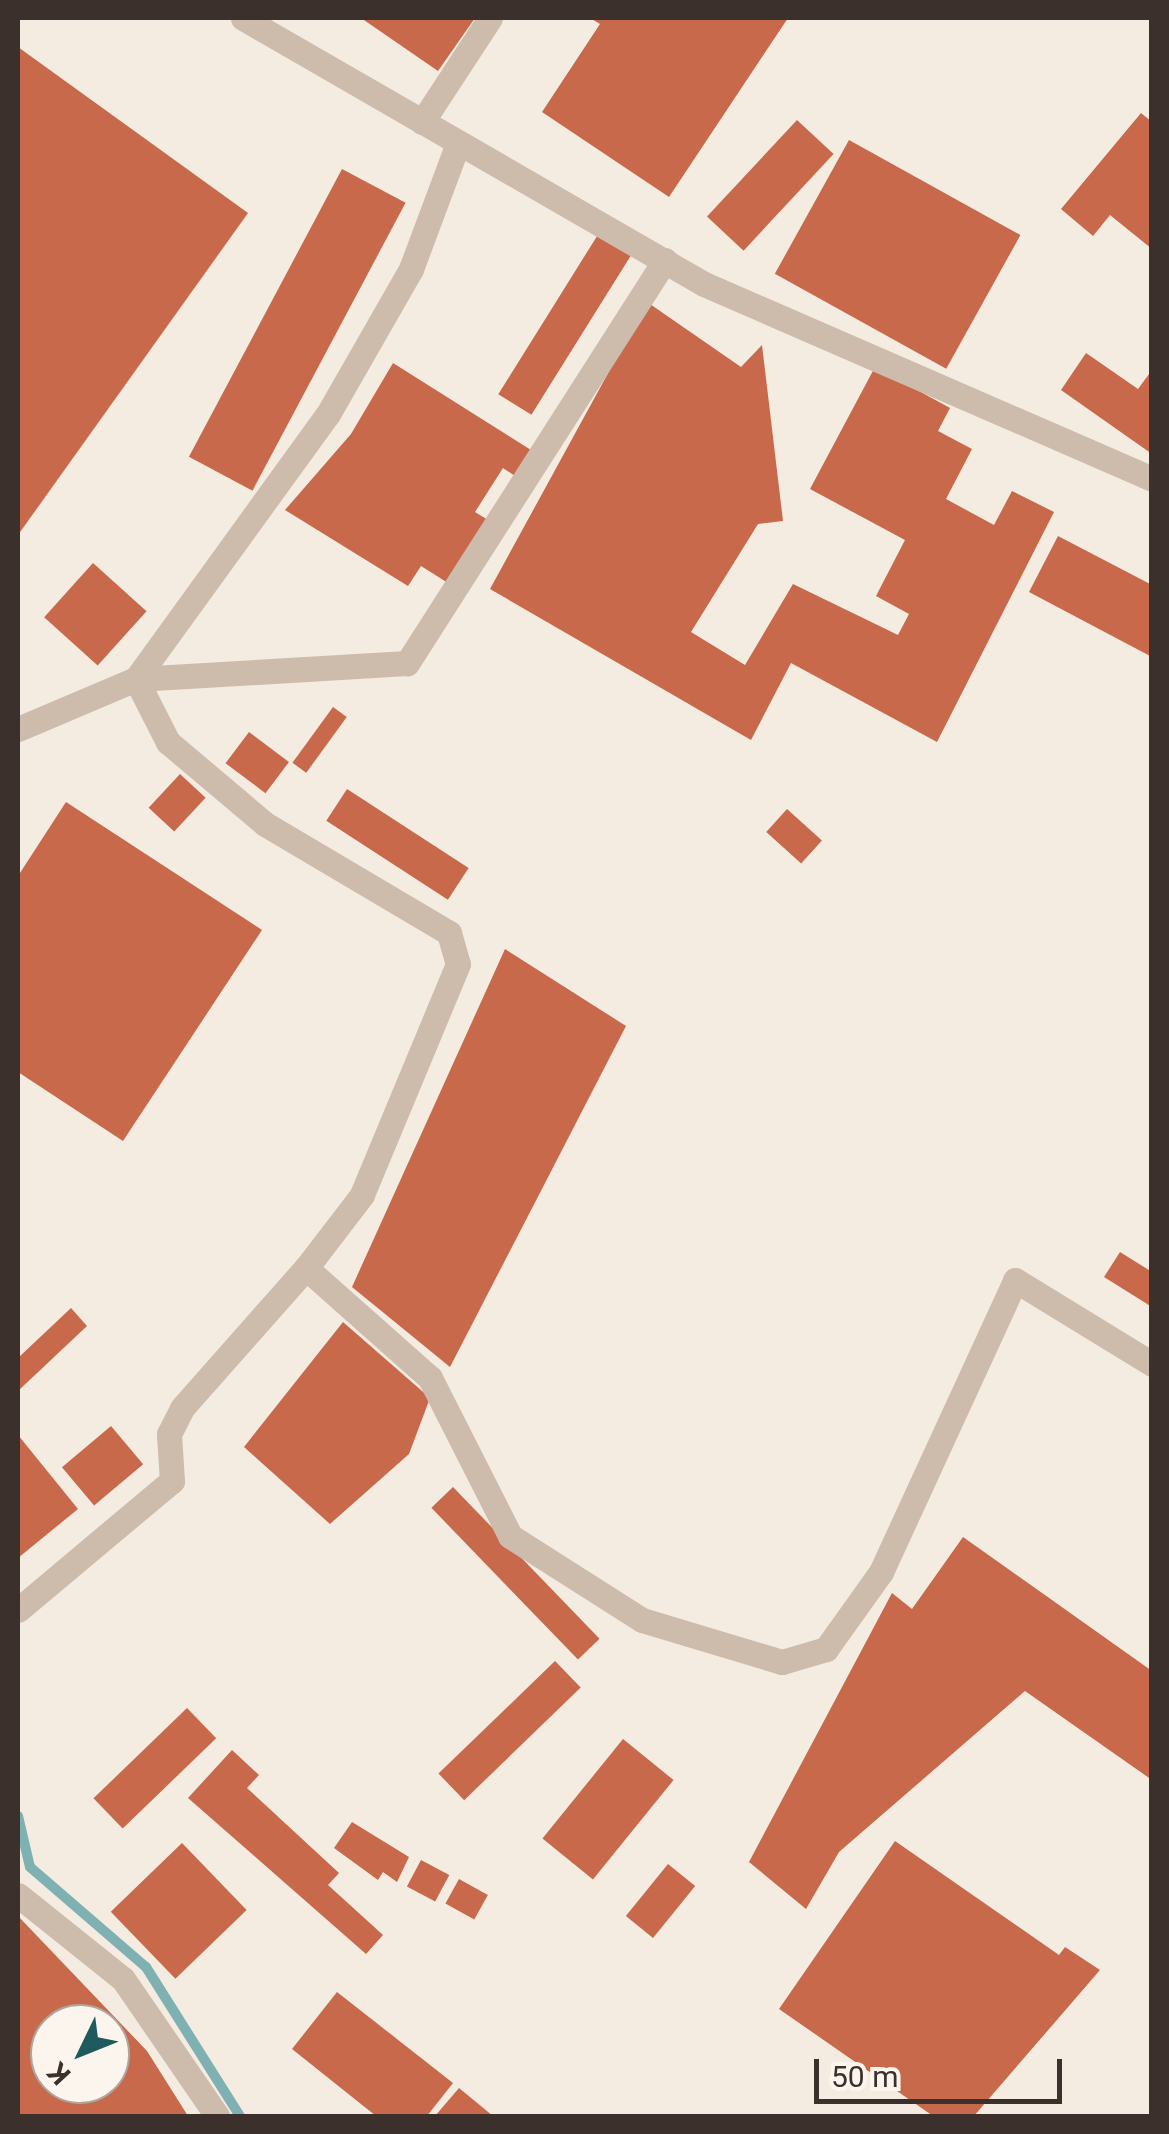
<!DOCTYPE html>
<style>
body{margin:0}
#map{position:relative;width:1169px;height:2134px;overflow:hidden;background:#f4ebe1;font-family:Roboto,sans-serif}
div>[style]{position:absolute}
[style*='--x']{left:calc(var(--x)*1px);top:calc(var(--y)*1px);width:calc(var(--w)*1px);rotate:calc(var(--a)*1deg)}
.stream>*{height:10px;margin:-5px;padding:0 5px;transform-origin:5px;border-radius:5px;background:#7fb0b2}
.building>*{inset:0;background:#c8694b;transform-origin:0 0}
.minor>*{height:25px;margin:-12.5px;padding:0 12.5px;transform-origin:12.5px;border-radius:12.5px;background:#cdbbac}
span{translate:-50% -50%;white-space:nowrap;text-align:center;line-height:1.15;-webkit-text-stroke:8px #fbf5ee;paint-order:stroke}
.frame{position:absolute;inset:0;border:20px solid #3b302b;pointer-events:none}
.north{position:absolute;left:30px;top:2004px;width:100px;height:100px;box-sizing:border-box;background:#fbf5ee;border:2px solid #aea6a0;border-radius:50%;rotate:227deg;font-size:28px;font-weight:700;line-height:40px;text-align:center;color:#3b302b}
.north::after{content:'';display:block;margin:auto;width:35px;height:45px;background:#1f5a5e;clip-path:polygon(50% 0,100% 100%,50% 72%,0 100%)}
.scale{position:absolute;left:814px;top:2059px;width:248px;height:45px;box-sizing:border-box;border:5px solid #3b302b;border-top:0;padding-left:12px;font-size:30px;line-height:35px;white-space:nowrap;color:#3b302b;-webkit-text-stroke:8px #fbf5ee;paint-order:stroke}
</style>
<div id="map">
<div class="stream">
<i style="--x:18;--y:1816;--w:52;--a:76.8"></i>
<i style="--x:30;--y:1867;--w:153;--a:40.8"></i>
<i style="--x:146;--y:1967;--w:176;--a:57.8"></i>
</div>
<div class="building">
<i style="clip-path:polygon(361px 18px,475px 18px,438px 71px)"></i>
<i style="clip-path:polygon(590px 18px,788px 18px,669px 197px,542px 112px,600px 24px)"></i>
<i style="clip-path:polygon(18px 47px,248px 213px,18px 535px)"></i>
<i style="clip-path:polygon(1141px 113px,1152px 122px,1152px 249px,1110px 215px,1093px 236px,1061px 209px)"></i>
<i style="left:797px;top:120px;width:50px;height:132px;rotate:43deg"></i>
<i style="left:849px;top:140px;width:196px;height:153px;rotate:29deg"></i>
<i style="left:342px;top:169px;width:72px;height:326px;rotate:28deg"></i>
<i style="left:599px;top:233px;width:39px;height:190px;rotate:32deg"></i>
<i style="clip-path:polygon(647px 302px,741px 367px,762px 345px,783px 521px,758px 524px,691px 632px,745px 665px,793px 584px,898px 635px,909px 614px,876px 596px,905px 540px,810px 489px,875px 367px,950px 408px,938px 431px,972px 449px,946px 499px,994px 525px,1012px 491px,1054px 512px,937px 742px,791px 663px,751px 740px,490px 589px)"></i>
<i style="clip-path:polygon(1086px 353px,1138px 389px,1152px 370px,1152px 454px,1061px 390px)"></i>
<i style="clip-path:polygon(393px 363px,531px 450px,515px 476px,503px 468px,475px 512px,488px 520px,448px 583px,421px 566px,408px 586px,285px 510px,351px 434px)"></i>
<i style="clip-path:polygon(1058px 536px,1152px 585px,1152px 657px,1029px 592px)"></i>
<i style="left:93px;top:563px;width:72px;height:73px;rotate:42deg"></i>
<i style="left:333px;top:707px;width:17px;height:69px;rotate:36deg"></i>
<i style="left:249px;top:732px;width:50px;height:39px;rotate:37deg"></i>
<i style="left:180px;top:774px;width:35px;height:46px;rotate:43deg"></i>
<i style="left:347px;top:789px;width:145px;height:38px;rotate:33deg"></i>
<i style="clip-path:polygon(66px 802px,262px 930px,123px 1141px,18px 1072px,18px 876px)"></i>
<i style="left:787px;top:809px;width:47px;height:31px;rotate:42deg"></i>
<i style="clip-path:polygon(505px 949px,626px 1026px,450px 1367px,352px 1287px)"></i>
<i style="clip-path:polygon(1120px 1252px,1152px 1272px,1152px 1307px,1104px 1277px)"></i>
<i style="clip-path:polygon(71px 1308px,87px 1326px,18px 1391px,18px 1358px)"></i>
<i style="clip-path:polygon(343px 1322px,430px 1398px,409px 1454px,330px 1524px,244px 1447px)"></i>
<i style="left:111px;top:1426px;width:50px;height:64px;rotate:50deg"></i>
<i style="clip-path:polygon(18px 1435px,78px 1509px,18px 1558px)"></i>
<i style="left:453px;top:1487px;width:211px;height:30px;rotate:46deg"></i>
<i style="clip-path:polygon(963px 1537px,1152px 1671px,1152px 1780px,1025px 1691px,839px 1852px,806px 1909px,749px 1862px,892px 1593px,912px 1609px)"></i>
<i style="left:555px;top:1661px;width:37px;height:162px;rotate:46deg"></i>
<i style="left:187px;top:1708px;width:42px;height:130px;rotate:46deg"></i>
<i style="left:623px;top:1739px;width:65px;height:128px;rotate:39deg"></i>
<i style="clip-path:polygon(232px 1750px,259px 1775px,247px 1788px,339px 1873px,328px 1885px,383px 1935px,366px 1954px,188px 1798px)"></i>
<i style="clip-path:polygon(352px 1822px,409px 1857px,397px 1882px,383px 1872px,378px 1880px,334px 1848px)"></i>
<i style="clip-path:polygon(895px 1841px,1059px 1955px,1065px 1947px,1100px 1970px,974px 2116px,933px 2116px,779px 2009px)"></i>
<i style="left:182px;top:1843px;width:93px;height:99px;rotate:46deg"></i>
<i style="left:421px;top:1860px;width:32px;height:30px;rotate:28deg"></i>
<i style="left:668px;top:1864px;width:35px;height:67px;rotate:39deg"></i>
<i style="left:459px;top:1879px;width:33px;height:28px;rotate:29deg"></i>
<i style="clip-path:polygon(evenodd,18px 1916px,147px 2051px,188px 2116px,18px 2116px,18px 1916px,50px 2024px,110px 2024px,110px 2084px,50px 2084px,50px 2024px)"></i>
<i style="clip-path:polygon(337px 1992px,453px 2083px,427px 2116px,376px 2116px,292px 2049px)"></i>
<i style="clip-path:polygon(459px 2088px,493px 2116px,435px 2116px)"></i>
</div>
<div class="minor">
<i style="--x:243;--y:18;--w:532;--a:29.99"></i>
<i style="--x:704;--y:284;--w:489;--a:23.5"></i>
<i style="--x:422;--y:122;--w:124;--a:-56.8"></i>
<i style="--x:665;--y:260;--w:479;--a:122.6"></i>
<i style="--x:407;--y:663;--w:271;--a:176.6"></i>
<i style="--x:136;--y:679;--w:71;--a:63.1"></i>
<i style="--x:168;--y:742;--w:127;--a:40.2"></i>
<i style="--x:265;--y:824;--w:214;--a:30.6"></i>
<i style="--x:449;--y:933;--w:32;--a:74"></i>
<i style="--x:458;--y:964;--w:250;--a:112.6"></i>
<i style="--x:362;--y:1195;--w:92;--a:127.5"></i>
<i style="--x:306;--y:1268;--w:166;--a:41.6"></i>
<i style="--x:430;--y:1378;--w:177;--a:63.1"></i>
<i style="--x:510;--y:1536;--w:156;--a:32.5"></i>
<i style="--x:642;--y:1620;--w:146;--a:16.7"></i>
<i style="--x:782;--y:1662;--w:46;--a:-16.5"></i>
<i style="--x:826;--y:1649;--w:95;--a:-54.5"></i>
<i style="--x:881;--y:1572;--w:321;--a:-65.3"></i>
<i style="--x:1015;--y:1280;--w:161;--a:31.5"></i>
<i style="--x:18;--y:729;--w:128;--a:-23"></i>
<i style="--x:136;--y:679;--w:327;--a:-54.1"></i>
<i style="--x:328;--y:414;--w:167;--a:-60.2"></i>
<i style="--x:411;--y:269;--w:134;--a:-69.5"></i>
<i style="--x:18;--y:1610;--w:201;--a:-40"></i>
<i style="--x:172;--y:1481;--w:47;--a:-93.7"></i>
<i style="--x:169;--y:1434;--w:29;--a:-63"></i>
<i style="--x:182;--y:1408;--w:187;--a:-48.5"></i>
<i style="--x:18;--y:1895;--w:134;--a:38.7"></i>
<i style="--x:123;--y:1979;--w:166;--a:55.5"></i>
</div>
<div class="frame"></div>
<div class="north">K</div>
<div class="scale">50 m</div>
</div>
